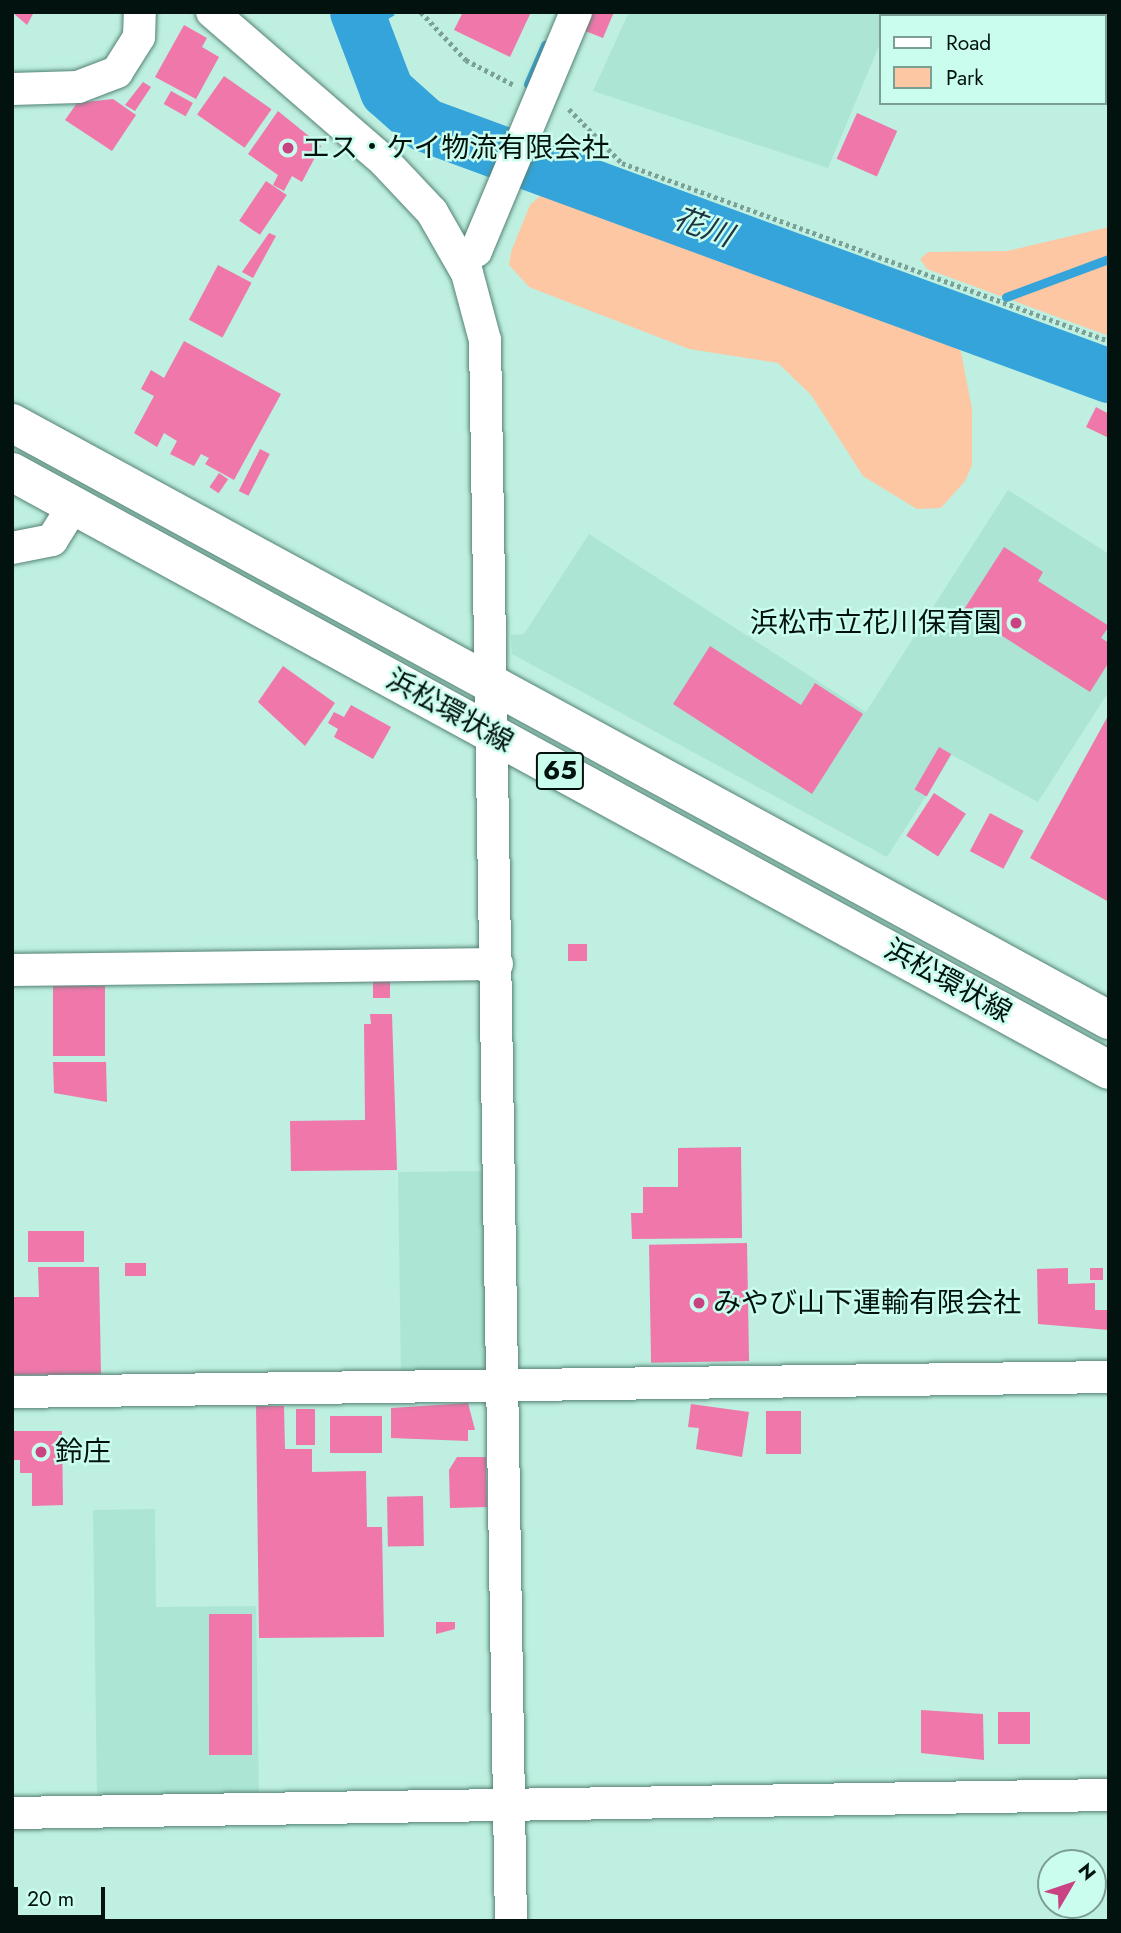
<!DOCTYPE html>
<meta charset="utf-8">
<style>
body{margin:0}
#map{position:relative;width:1121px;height:1933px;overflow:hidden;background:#beefe0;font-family:Jost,"Noto Sans JP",sans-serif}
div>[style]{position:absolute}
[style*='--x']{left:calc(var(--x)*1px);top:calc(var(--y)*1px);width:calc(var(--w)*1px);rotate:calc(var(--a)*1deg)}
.built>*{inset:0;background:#ace5d4}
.green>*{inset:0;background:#fec7a4}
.water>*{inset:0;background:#35a4da}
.stream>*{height:9px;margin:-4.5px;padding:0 4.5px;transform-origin:4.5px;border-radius:4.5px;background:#35a4da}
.river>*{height:54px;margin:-27px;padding:0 27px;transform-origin:27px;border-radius:27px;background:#35a4da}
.building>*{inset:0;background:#ef77aa;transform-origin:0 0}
.path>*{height:4.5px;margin-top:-2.25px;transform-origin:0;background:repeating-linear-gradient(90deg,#7ba095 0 3.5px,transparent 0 7px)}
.roads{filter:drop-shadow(0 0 2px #548275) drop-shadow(0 0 2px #548275)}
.street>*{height:32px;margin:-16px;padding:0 16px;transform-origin:16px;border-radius:16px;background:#fff}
.primary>*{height:38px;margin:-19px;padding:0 19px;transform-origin:19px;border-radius:19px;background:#fff}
.dots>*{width:19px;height:19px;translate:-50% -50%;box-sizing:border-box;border:4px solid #cbfdee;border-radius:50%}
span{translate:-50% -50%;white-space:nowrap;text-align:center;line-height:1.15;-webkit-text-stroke:5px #cbfdee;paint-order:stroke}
.shield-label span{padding:2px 5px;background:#cbfdee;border:2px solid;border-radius:5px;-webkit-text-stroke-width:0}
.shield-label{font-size:26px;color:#02130f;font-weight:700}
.poi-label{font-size:28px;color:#02130f}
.left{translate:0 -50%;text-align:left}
.right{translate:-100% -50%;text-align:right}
.street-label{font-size:28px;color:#02130f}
.water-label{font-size:30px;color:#1d3441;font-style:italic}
.frame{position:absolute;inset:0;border:14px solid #02130f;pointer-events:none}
.legend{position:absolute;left:879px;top:14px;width:228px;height:91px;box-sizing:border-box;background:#cbfdee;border:2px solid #7b9f95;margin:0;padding:9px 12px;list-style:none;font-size:21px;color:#02130f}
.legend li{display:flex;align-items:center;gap:14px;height:35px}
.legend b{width:35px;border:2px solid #7b9f95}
.north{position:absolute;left:1037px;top:1849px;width:70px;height:70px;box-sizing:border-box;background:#cbfdee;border:2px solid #7b9f95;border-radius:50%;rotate:51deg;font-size:19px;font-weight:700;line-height:28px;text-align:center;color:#02130f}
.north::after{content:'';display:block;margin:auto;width:24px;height:32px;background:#c94383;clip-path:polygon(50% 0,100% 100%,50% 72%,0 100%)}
.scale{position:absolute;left:14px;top:1887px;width:91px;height:32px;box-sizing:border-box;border:4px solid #02130f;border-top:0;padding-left:9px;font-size:21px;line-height:24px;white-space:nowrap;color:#02130f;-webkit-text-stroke:5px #cbfdee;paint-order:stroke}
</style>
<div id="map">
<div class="built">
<i style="clip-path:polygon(629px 12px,893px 12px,881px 16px,881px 41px,828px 168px,593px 91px)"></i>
<i style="clip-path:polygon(1008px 490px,1109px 554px,1109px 691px,1038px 802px,952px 755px,887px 857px,512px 654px,511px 635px,524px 634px,589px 534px,866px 712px)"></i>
<i style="clip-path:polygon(487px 1171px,489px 1365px,481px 1375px,401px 1375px,398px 1172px)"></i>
<i style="clip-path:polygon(155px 1509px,156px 1607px,256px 1606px,259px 1798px,97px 1800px,93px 1510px)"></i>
</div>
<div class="green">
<i style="clip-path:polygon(548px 189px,952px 338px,961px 352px,972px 409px,972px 465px,965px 481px,941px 508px,917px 509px,863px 476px,811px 395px,778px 363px,689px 349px,529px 287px,509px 265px,511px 252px,530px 205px)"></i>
<i style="clip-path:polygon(1109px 227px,1109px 336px,927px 269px,920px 259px,928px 252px,1007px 251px)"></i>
</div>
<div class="water">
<i style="clip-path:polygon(344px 12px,389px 12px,395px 15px,345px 44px)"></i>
</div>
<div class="stream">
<i style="--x:528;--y:84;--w:43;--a:-66.4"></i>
<i style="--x:1006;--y:297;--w:110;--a:-20.3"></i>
<i style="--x:952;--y:318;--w:22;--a:-22"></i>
</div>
<div class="river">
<i style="--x:357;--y:12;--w:85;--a:69.2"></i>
<i style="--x:387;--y:91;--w:51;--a:41.8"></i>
<i style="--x:425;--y:125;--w:729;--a:20.15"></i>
</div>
<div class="building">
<i style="clip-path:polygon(12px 12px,34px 12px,27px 25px)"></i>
<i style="clip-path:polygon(463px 12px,531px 12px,510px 57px,454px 30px)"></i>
<i style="clip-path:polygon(587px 12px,614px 12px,603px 38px,580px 29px)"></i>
<i style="clip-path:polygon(184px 25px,207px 38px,202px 47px,219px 57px,196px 99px,155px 77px)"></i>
<i style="left:224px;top:76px;width:58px;height:47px;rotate:35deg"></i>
<i style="clip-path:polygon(143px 82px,151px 87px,135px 111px,125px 105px)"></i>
<i style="left:171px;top:91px;width:25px;height:15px;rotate:29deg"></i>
<i style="clip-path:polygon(113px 99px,136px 115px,112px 151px,65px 120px,77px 103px)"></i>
<i style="clip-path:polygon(278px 111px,321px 146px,302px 182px,292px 176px,284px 191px,273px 185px,278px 175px,248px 154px)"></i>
<i style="left:857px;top:113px;width:44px;height:50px;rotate:24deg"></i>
<i style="left:266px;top:181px;width:25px;height:48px;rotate:34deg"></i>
<i style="clip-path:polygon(269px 233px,276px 236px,253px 278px,242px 272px)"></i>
<i style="left:218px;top:265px;width:38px;height:62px;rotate:28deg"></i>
<i style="clip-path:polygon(184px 341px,281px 394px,234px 480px,205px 464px,209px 458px,201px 454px,194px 466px,170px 454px,177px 441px,164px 433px,157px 447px,134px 433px,154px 396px,141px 389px,151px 370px,164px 378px)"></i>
<i style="clip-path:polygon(1096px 407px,1109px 414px,1109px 438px,1086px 427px)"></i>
<i style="left:260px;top:449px;width:11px;height:47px;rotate:27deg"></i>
<i style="left:219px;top:473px;width:11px;height:17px;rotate:34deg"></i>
<i style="clip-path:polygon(1004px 547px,1043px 572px,1038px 581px,1109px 626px,1101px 638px,1109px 643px,1109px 662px,1090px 692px,963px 611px)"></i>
<i style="clip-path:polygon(710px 646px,801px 705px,815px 683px,863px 714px,812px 794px,673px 704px)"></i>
<i style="clip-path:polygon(283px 666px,335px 703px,305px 746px,258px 702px)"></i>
<i style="clip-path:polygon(351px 705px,391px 727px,373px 759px,334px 737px,338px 729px,328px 723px,334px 712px,344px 717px)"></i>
<i style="clip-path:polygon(1109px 714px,1109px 902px,1030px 858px)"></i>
<i style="left:939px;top:747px;width:14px;height:49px;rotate:30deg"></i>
<i style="left:934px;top:793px;width:38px;height:51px;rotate:33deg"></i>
<i style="left:990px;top:813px;width:38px;height:43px;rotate:28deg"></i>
<i style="left:587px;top:944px;width:17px;height:19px;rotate:90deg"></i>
<i style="left:373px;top:980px;width:17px;height:18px"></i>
<i style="left:53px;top:986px;width:52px;height:70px"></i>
<i style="clip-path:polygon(370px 1014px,392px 1014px,397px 1170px,291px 1171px,290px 1121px,365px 1120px,364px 1024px,371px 1024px)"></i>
<i style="clip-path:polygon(53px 1062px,106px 1062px,107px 1102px,54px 1093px)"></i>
<i style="clip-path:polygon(741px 1147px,742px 1238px,632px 1239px,631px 1213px,643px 1213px,643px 1187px,678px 1187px,678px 1148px)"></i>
<i style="left:84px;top:1231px;width:31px;height:56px;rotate:90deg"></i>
<i style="left:747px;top:1243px;width:118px;height:98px;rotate:89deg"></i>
<i style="left:125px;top:1263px;width:21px;height:13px"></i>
<i style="clip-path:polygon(38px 1267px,99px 1267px,101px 1374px,12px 1375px,12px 1297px,39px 1297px)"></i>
<i style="clip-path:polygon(1068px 1268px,1068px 1284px,1095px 1283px,1095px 1310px,1108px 1310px,1109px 1330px,1038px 1324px,1037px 1269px)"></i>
<i style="left:1090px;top:1268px;width:13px;height:12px"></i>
<i style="clip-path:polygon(468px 1403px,475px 1430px,468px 1430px,468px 1441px,391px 1438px,391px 1408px)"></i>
<i style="clip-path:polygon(691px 1404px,749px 1412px,742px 1457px,696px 1449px,699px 1428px,688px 1427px)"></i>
<i style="clip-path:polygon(256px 1406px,284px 1406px,285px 1449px,312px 1449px,312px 1472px,366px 1471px,367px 1527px,382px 1527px,384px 1637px,259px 1638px)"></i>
<i style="left:296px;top:1409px;width:19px;height:36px"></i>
<i style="left:766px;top:1411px;width:35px;height:43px"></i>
<i style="left:330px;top:1416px;width:52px;height:37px"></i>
<i style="clip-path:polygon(12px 1431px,62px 1431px,63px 1505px,32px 1506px,32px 1473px,20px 1473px,20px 1460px,12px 1460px)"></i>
<i style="clip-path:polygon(457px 1457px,486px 1457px,487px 1507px,450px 1508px,449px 1470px)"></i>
<i style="left:423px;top:1496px;width:50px;height:36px;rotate:89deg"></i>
<i style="left:209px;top:1614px;width:43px;height:141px"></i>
<i style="clip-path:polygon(436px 1622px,455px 1622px,455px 1629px,436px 1634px)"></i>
<i style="clip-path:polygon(921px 1710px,983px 1714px,984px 1760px,921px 1753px)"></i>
<i style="left:998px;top:1712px;width:32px;height:32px"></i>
</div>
<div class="path">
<i style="--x:421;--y:12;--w:66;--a:46.8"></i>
<i style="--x:466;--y:60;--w:54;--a:27.5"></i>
<i style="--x:569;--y:109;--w:76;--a:45.5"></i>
<i style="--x:622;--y:163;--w:519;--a:20.08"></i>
</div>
<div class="roads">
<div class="street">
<i style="--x:212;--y:12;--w:228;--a:40.9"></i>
<i style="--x:384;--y:161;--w:70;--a:46.7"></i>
<i style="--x:432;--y:212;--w:70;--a:60.2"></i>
<i style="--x:467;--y:273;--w:69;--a:75"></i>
<i style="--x:485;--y:340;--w:1581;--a:89.06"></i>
<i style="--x:12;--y:89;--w:66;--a:-1.7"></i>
<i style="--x:78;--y:87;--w:42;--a:-21"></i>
<i style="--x:117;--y:72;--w:41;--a:-57.8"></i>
<i style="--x:139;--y:37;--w:25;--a:-88"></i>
<i style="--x:460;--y:259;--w:18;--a:-27"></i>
<i style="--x:476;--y:251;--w:259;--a:-67.3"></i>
<i style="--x:12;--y:548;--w:41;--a:-11.3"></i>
<i style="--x:52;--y:540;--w:41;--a:-57.8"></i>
<i style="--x:12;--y:970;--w:485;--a:-0.7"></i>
<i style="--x:12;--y:1392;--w:1097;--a:-0.78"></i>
<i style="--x:12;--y:1813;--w:1097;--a:-0.94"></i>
</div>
<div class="primary">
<i style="--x:12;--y:423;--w:1249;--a:28.56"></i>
<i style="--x:12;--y:472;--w:1249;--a:28.6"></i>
</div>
</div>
<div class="dots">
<i style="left:288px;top:148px;background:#c94383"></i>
<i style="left:1016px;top:623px;background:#c94383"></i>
<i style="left:699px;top:1303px;background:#c94383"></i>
<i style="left:41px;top:1452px;background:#c94383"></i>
</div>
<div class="shield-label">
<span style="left:560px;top:771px">65</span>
</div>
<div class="poi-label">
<span class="left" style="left:302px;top:148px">エス・ケイ物流有限会社</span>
<span class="right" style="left:1002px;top:623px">浜松市立花川保育園</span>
<span class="left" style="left:713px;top:1303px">みやび山下運輸有限会社</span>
<span class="left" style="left:55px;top:1452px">鈴庄</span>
</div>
<div class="street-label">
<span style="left:450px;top:711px;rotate:29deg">浜松環状線</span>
<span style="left:948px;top:981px;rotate:29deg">浜松環状線</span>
</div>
<div class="water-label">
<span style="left:703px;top:227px;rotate:20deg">花川</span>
</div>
<div class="frame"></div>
<ul class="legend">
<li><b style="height:9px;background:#fff"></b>Road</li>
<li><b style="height:19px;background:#fec7a4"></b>Park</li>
</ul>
<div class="north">N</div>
<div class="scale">20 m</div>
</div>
